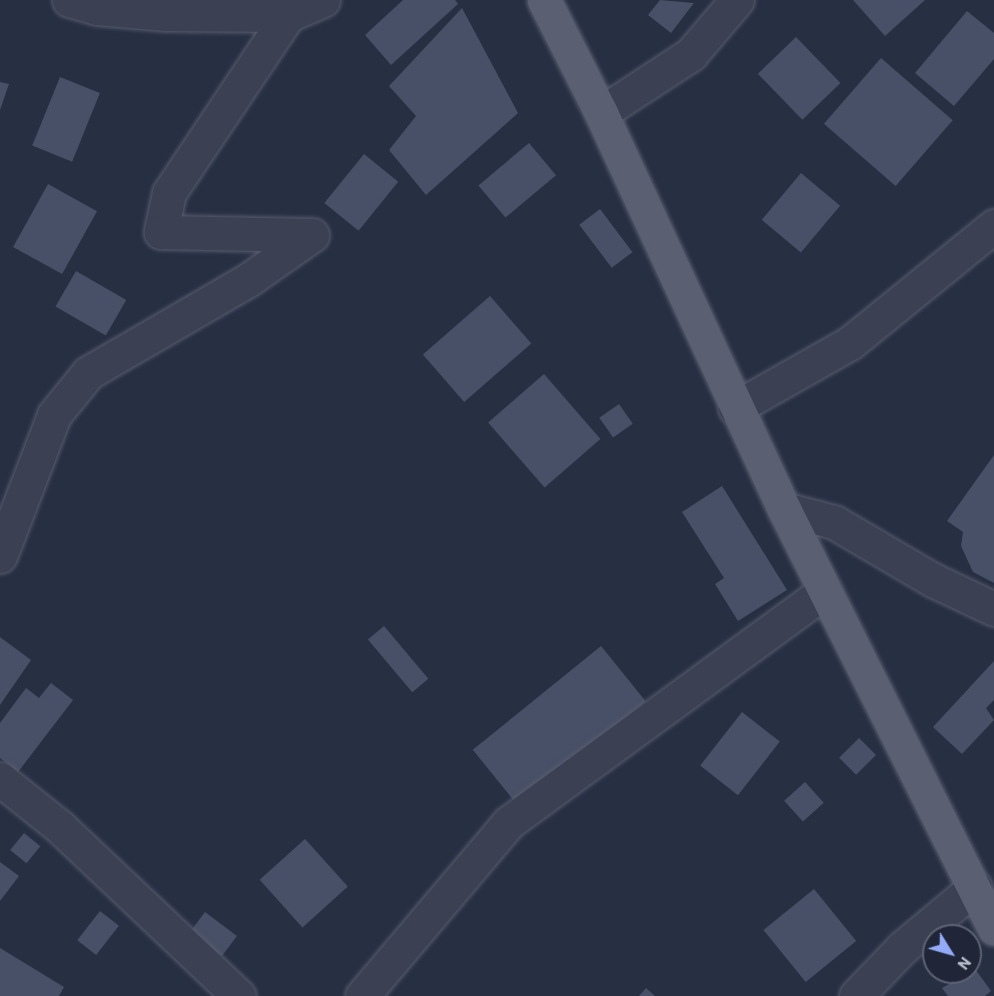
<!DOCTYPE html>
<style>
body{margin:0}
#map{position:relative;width:994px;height:996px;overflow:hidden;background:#272f43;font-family:Barlow,sans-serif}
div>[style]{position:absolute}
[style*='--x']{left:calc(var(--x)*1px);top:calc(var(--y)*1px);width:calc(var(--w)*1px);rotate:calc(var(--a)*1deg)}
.building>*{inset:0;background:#485067;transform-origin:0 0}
.roads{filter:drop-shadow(0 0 2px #575c6d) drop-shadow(0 0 2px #575c6d)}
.minor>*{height:33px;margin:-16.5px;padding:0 16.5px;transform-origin:16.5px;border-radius:16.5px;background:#3b4152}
.major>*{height:33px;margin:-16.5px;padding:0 16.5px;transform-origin:16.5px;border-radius:16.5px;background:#5a6072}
span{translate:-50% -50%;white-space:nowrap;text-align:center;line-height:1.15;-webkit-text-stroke:4.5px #202638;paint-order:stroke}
.north{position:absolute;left:922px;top:924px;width:60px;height:60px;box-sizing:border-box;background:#202638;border:2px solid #5d6273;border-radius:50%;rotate:127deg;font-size:16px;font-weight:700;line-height:24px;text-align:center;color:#b9bdcc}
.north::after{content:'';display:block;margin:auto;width:21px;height:27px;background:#92aaf8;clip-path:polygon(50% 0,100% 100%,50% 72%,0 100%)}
</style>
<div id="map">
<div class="building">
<i style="clip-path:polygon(403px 0,455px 0,458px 4px,391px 65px,365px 35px)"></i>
<i style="clip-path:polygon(660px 0,694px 3px,671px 33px,648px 15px)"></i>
<i style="clip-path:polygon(853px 0,925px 0,885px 36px)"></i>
<i style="clip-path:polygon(462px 8px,518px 113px,426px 195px,389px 150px,416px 116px,389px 86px)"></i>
<i style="clip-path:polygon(967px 11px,994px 33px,994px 59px,954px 106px,915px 73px)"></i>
<i style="left:796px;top:37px;width:64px;height:53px;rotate:46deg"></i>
<i style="left:881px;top:58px;width:95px;height:87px;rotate:41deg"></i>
<i style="left:60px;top:77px;width:43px;height:74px;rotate:22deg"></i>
<i style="clip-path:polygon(0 82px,9px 84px,0 110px)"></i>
<i style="left:529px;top:143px;width:42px;height:66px;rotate:50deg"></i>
<i style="left:364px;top:154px;width:44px;height:63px;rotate:39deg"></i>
<i style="left:801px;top:173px;width:51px;height:61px;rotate:40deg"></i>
<i style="left:48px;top:184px;width:56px;height:72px;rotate:29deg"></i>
<i style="left:600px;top:209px;width:54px;height:26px;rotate:53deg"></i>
<i style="left:76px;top:271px;width:58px;height:41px;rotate:30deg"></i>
<i style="left:490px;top:296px;width:63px;height:89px;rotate:49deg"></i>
<i style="left:544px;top:374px;width:86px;height:74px;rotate:49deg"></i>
<i style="left:619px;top:404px;width:24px;height:24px;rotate:55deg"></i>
<i style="clip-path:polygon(994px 455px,994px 583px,973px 572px,961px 546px,963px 532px,947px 521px)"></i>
<i style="clip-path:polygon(722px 486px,787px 590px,738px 621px,715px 584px,724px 578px,682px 512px)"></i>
<i style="left:384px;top:626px;width:69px;height:21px;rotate:50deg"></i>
<i style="clip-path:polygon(0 637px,31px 660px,0 705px)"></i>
<i style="left:601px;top:646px;width:71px;height:165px;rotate:51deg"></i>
<i style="clip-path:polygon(994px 661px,994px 700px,986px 708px,994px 720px,962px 754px,933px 727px)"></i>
<i style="clip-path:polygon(51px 683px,73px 700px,18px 772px,0 758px,0 723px,26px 688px,39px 698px)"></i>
<i style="left:742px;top:712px;width:48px;height:68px;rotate:38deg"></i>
<i style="left:859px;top:738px;width:24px;height:28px;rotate:45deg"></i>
<i style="left:805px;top:782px;width:28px;height:28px;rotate:48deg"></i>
<i style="left:24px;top:833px;width:21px;height:22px;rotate:39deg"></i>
<i style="left:305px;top:839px;width:64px;height:61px;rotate:48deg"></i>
<i style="clip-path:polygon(0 862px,19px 876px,0 901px)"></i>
<i style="left:814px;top:889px;width:67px;height:65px;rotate:51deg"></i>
<i style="left:100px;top:911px;width:24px;height:37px;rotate:38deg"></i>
<i style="left:205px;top:912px;width:40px;height:25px;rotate:37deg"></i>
<i style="clip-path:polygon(0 948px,64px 987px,59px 996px,0 996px)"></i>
<i style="clip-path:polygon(973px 966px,991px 991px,985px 996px,948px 996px,942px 988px,970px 972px)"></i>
<i style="clip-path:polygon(646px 988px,655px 996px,639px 996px)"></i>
</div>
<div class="roads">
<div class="minor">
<i style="--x:69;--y:0;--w:29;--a:16"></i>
<i style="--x:97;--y:8;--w:69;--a:5"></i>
<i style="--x:166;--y:14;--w:122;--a:0.5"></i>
<i style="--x:288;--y:15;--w:38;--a:-23"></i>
<i style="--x:288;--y:15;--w:214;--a:123.8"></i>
<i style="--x:169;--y:193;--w:40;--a:102"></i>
<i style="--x:161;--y:232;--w:151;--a:1.1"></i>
<i style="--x:601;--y:113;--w:108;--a:-33.2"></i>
<i style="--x:691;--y:54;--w:71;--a:-49.6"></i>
<i style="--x:735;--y:408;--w:132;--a:-29.5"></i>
<i style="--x:850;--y:343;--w:186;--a:-39.1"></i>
<i style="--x:784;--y:509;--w:52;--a:14.6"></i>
<i style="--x:834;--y:522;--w:115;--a:30.4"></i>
<i style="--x:933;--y:580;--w:68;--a:25.4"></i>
<i style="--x:0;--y:556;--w:151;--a:-69"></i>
<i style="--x:54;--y:415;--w:54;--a:-51"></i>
<i style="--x:88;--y:373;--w:185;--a:-30.2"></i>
<i style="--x:248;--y:280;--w:78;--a:-35.1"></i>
<i style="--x:0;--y:779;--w:77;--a:38.7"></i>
<i style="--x:60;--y:827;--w:246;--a:43.4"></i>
<i style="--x:362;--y:996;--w:226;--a:-49.8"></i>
<i style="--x:508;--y:823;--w:393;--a:-36.2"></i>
<i style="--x:856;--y:996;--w:66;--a:-46.2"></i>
<i style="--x:902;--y:948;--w:95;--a:-39.9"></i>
</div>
<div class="major">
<i style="--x:544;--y:0;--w:127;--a:63.2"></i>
<i style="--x:601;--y:113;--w:436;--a:65.2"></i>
<i style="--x:784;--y:509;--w:469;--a:63.4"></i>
</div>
</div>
<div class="north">N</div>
</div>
